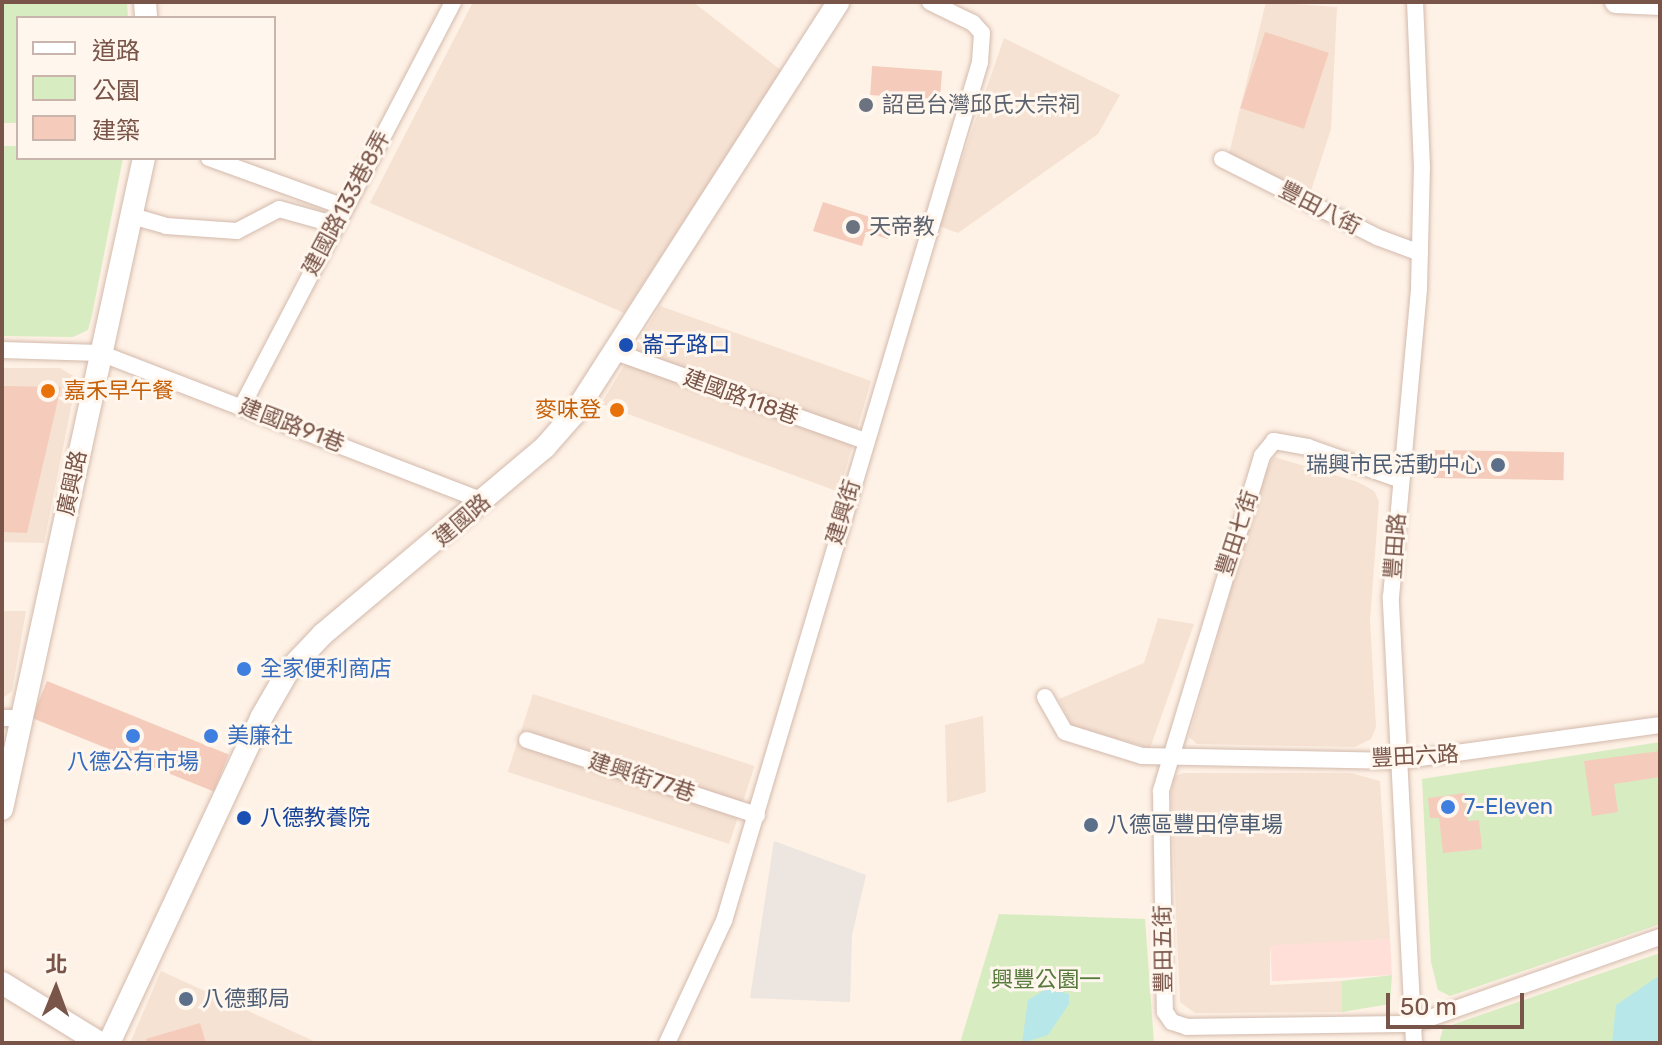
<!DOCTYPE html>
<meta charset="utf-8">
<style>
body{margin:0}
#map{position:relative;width:1662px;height:1045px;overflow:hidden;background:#fef1e5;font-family:Rubik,"Noto Sans TC",sans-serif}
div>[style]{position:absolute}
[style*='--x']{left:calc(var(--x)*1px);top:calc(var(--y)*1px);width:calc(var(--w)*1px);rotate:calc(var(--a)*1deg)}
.residential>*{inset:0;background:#f6e2d3;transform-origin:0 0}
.commercial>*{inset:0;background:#ffdfd8;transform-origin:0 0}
.industrial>*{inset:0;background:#ede5df}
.green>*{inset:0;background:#d8ecc2}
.water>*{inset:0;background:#b8e7e9}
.building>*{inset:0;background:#f5ccbb;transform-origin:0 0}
.roads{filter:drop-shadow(0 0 2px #d3baad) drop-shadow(0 0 2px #d3baad)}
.street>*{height:16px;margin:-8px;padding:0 8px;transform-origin:8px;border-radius:8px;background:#fff}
.secondary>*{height:22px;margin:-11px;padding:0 11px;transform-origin:11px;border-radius:11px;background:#fff}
.dots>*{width:22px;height:22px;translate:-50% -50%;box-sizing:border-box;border:4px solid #fff6ed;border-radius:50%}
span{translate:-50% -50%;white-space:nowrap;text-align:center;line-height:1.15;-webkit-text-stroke:6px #fff6ed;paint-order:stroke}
.worship-label{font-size:22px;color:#5b616d}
.left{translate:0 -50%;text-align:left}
.street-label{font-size:22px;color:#795448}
.transit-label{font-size:22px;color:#164399}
.food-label{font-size:22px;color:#c56008}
.right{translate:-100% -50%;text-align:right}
.service-label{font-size:22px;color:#4e5e75}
.shop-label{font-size:22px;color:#366cbe}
.park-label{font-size:22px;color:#557a3c}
.frame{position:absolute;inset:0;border:4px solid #795448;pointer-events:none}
.legend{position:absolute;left:16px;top:16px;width:260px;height:144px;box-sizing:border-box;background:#fff6ed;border:2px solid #c9b5ab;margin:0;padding:10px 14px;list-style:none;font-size:24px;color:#795448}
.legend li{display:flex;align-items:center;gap:16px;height:40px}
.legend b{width:40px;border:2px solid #c9b5ab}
.north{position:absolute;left:16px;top:949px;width:80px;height:80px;-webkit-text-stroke:6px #fff6ed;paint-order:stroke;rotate:1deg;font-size:22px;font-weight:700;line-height:32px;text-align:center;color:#795448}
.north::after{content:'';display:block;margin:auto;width:28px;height:36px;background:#795448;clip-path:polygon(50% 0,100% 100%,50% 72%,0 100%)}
.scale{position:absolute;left:1386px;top:993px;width:138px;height:36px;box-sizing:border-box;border:4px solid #795448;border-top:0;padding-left:10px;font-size:24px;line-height:28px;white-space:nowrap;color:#795448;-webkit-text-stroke:6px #fff6ed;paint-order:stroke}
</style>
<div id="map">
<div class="residential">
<i style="clip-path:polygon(473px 2px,693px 2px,782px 71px,624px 313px,370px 203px)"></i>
<i style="clip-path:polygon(1266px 2px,1337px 7px,1331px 129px,1309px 197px,1229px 154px)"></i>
<i style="clip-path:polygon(1004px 38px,1120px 95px,1098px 134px,958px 233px,939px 226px)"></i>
<i style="clip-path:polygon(660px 306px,871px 381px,839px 492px,601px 404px)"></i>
<i style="clip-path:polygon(2px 368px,60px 368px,77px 378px,44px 543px,2px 542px)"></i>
<i style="clip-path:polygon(1274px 457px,1358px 482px,1374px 491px,1379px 501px,1370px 620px,1376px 727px,1371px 739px,1355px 747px,1197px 744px,1189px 737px,1264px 474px)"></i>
<i style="clip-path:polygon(2px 611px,26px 611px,12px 691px,2px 699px)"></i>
<i style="clip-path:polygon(1158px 618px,1194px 624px,1150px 748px,1072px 726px,1059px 699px,1144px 663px)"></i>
<i style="left:533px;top:694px;width:233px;height:82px;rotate:18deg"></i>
<i style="clip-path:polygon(983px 716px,986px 792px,947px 803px,945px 725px)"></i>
<i style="clip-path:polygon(1183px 773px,1351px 773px,1380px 781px,1390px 939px,1270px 947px,1270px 985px,1342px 981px,1342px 1012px,1195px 1013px,1180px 1002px,1171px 795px,1173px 777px)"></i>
<i style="clip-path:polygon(161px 971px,318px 1043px,130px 1043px)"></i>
</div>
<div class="commercial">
<i style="left:1390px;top:939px;width:36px;height:120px;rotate:87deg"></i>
</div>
<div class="industrial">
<i style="clip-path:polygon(774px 841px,866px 875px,852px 935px,850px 1002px,750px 998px)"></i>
</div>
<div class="green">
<i style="clip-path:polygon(2px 2px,127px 2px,128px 18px,18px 18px,18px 123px,2px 123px)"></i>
<i style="clip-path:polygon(2px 146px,18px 146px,18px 158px,123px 158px,92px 315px,88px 330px,73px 337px,2px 336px)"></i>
<i style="clip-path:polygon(1660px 742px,1660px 924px,1450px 996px,1438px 990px,1431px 962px,1422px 779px)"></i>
<i style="clip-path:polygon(999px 914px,1145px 919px,1154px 1043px,960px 1043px)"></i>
<i style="clip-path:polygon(1660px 953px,1660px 1043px,1439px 1043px,1443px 1028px)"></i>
<i style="clip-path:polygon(1392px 975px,1390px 1004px,1342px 1012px,1342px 981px)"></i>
</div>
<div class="water">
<i style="clip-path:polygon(1660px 975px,1660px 1043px,1612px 1043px,1616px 1005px)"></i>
<i style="clip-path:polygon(1048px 988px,1069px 994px,1069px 1004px,1048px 1035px,1022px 1043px,1028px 1000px)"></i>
</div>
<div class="building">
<i style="left:1265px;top:32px;width:67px;height:80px;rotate:18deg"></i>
<i style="left:942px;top:71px;width:29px;height:70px;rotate:94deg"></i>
<i style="clip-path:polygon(823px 202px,892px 224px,888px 239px,866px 232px,862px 246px,813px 231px)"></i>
<i style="clip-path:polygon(2px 386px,61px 387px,27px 533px,2px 532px)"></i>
<i style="left:1434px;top:450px;width:130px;height:28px;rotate:1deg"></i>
<i style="left:47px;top:681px;width:196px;height:40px;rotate:22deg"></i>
<i style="clip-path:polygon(1660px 751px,1660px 777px,1614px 784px,1618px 812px,1592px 816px,1584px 761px)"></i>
<i style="clip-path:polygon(1465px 793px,1468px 821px,1479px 820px,1482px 849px,1443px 853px,1439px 818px,1430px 818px,1428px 798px)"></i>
<i style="clip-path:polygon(200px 1023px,206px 1043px,147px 1043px,146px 1039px)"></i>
</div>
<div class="roads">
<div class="street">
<i style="--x:209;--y:158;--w:144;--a:19.9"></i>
<i style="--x:1222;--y:159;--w:174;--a:26.7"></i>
<i style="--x:1377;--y:237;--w:46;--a:20.4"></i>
<i style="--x:132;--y:216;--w:35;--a:16"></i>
<i style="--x:166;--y:226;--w:71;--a:4"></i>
<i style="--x:237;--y:231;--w:47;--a:-27.6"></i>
<i style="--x:279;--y:209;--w:56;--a:15.5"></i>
<i style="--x:2;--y:350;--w:98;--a:1.8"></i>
<i style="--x:100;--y:353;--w:411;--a:21.1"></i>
<i style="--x:618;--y:353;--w:262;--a:19.6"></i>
<i style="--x:242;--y:406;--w:456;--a:-62.4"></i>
<i style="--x:1401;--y:480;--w:99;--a:-160.5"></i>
<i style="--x:1308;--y:447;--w:35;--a:-170"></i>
<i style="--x:1274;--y:441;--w:19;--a:129"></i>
<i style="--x:1262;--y:456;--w:350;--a:106.8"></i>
<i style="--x:1161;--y:791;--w:221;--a:89"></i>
<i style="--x:1165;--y:1012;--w:12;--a:55"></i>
<i style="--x:1172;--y:1022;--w:16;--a:18"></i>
<i style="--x:1187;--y:1027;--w:226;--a:-0.8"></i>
<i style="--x:1413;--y:1024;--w:262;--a:-19.4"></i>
<i style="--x:1045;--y:697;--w:40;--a:60.3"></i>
<i style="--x:1065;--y:732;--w:81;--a:17.3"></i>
<i style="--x:1142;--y:756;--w:256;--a:1.1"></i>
<i style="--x:1398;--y:761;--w:264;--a:-7.8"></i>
<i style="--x:2;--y:718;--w:20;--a:0"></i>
<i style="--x:527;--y:740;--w:242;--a:18.1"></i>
<i style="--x:667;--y:1043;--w:135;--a:-65"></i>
<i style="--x:724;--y:921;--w:896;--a:-73.4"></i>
<i style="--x:980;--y:62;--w:29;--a:-86"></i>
<i style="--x:982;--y:33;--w:13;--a:-132"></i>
<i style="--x:973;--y:23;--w:48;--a:-154"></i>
<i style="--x:1414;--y:1043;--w:447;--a:-93"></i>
<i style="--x:1391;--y:597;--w:310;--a:-84.8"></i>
<i style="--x:1419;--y:288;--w:120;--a:-88.6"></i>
<i style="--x:1422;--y:168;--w:166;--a:-92.4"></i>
</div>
<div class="secondary">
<i style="--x:145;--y:2;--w:16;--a:86"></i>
<i style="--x:1616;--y:2;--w:44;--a:2.6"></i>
<i style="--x:2;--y:809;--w:666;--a:-77.7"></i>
<i style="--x:2;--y:983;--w:115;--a:31.5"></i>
<i style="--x:109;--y:1043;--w:359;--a:-64.9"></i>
<i style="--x:261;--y:718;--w:54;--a:-60.1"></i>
<i style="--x:288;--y:671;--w:51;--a:-46.6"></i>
<i style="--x:323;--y:634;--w:290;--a:-40.1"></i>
<i style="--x:545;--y:447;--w:44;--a:-48.7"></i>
<i style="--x:574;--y:414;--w:489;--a:-57.3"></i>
</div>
</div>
<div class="dots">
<i style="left:866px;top:105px;background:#6b7280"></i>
<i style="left:853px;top:227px;background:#6b7280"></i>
<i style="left:626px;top:345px;background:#1a4fb4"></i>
<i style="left:48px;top:391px;background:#e8710a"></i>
<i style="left:617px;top:410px;background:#e8710a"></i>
<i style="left:1498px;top:465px;background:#5c6f8a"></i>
<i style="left:244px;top:669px;background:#3f7fe0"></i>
<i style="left:133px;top:736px;background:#3f7fe0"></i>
<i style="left:211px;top:736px;background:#3f7fe0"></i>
<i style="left:1448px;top:807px;background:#3f7fe0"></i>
<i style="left:244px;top:818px;background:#1a4fb4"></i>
<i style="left:1091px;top:825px;background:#5c6f8a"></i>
<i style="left:186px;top:999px;background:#5c6f8a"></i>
</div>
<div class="worship-label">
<span class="left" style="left:882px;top:105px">詔邑台灣邱氏大宗祠</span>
<span class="left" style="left:869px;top:227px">天帝教</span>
</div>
<div class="street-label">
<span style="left:346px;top:203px;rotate:-62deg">建國路133巷8弄</span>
<span style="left:1320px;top:208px;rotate:27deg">豐田八街</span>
<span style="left:741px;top:397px;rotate:20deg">建國路118巷</span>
<span style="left:292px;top:425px;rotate:21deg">建國路91巷</span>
<span style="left:72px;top:483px;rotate:-78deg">廣興路</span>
<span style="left:843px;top:512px;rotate:-73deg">建興街</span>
<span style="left:462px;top:520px;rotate:-41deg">建國路</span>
<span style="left:1237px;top:533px;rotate:-72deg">豐田七街</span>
<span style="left:1395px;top:546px;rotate:-86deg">豐田路</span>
<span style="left:1415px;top:756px;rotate:-3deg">豐田六路</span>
<span style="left:642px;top:777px;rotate:18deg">建興街77巷</span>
<span style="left:1163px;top:949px;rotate:-91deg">豐田五街</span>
</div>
<div class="transit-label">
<span class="left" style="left:642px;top:345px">崙子路口</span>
<span class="left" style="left:260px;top:818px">八德教養院</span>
</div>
<div class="food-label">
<span class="left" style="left:64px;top:391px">嘉禾早午餐</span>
<span class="right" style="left:601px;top:410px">麥味登</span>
</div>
<div class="service-label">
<span class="right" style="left:1482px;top:465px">瑞興市民活動中心</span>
<span class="left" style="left:1107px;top:825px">八德區豐田停車場</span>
<span class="left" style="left:202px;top:999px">八德郵局</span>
</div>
<div class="shop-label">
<span class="left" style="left:260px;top:669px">全家便利商店</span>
<span class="left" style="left:227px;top:736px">美廉社</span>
<span style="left:133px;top:762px">八德公有市場</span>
<span class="left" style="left:1464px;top:807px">7-Eleven</span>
</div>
<div class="park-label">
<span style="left:1046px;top:980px">興豐公園一</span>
</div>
<div class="frame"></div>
<ul class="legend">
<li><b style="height:10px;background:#fff"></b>道路</li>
<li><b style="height:22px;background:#d8ecc2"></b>公園</li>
<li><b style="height:22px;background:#f5ccbb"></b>建築</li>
</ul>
<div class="north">北</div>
<div class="scale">50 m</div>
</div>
